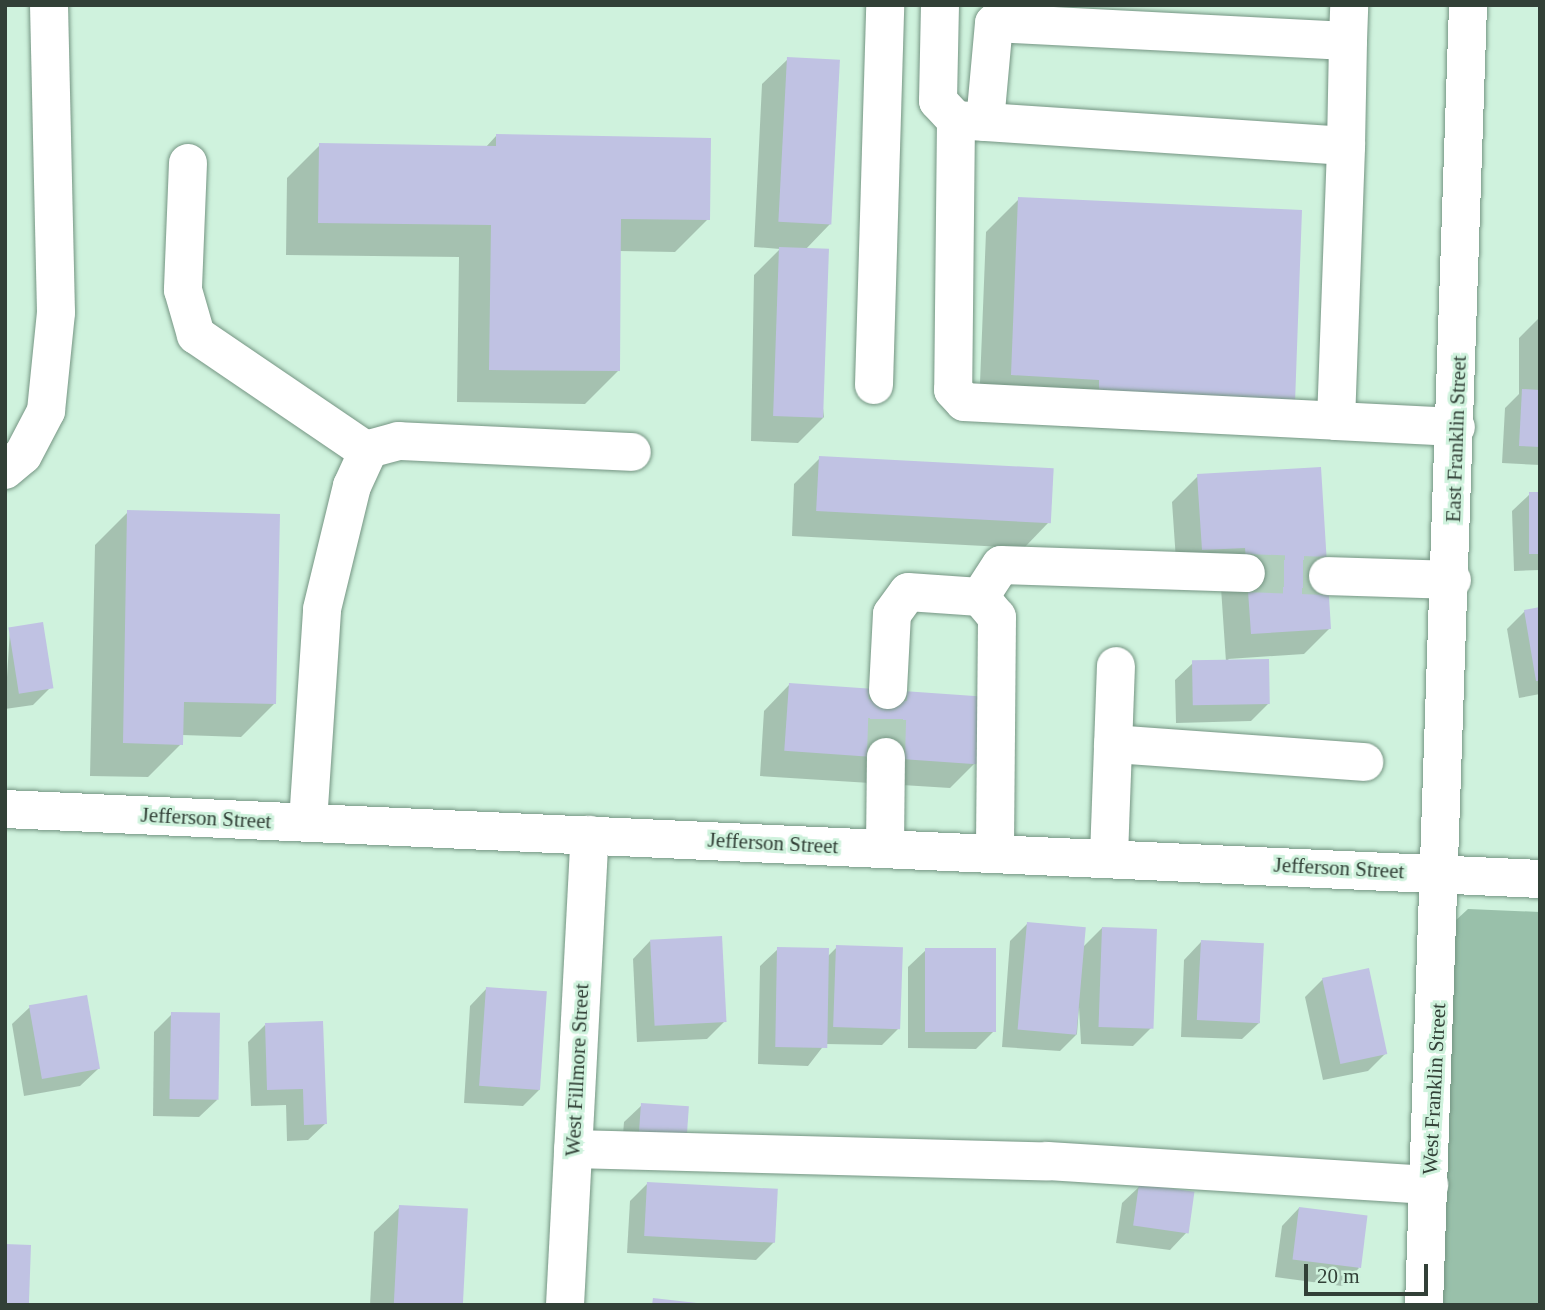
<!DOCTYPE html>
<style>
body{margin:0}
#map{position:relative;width:1545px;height:1310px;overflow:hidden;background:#cff2dd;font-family:Georgia,serif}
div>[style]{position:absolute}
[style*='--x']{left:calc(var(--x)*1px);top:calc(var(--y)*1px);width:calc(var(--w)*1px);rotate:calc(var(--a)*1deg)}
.green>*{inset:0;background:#99c0aa}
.shadow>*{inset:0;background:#0003}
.building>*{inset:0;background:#c0c2e3;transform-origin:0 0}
.minor-tunnel>*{height:38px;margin-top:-19px;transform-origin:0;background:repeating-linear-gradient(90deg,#b0cebc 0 38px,transparent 0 57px)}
.roads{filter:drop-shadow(0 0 2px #759583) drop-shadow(0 0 2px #759583)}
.minor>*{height:38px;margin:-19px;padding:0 19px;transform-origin:19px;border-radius:19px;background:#fff}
span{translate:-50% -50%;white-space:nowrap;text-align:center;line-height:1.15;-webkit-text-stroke:6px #cff2dd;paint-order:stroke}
.street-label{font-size:21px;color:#324037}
.frame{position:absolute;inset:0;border:7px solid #324037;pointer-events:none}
.scale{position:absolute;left:1304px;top:1264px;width:124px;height:32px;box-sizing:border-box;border:4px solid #324037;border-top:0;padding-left:9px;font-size:21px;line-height:24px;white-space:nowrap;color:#324037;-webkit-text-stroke:5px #cff2dd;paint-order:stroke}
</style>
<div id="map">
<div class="green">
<i style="clip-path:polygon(1468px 909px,1540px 912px,1540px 1305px,1440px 1305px,1454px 922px)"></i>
</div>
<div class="shadow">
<i style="clip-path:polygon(788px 59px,830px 224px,805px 250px,824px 417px,798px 443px,751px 441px,754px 275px,780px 249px,754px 247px,762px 84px)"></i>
<i style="clip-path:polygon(496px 136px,708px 219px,675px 252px,619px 251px,618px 371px,585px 404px,457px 402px,459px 257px,286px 255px,287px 178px,320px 145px,485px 148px)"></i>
<i style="clip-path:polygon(1019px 199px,1260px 435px,1067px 427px,1067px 412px,979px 408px,986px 232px)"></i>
<i style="clip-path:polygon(1540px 317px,1540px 465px,1502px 463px,1505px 408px,1519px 394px,1519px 338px)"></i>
<i style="clip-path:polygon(820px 458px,1049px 522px,1024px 548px,792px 536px,794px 484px)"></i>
<i style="clip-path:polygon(1198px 476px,1330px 628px,1304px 654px,1228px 659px,1268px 704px,1251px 721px,1176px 723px,1175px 680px,1193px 663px,1226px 662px,1220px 573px,1177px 575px,1172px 502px)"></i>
<i style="clip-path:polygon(1530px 494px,1540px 494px,1540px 570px,1514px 571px,1512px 511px)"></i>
<i style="clip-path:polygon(128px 512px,274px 704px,241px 737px,182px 735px,181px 744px,148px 777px,90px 776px,95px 545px)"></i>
<i style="clip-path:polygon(1540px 609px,1540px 694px,1519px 698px,1507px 629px,1525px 611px)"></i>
<i style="clip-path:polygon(10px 629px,51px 687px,33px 705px,5px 709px)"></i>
<i style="clip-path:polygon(789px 685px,976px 762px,950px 788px,760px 776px,764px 711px)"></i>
<i style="clip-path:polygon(1027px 924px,1083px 947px,1102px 928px,1151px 1028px,1133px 1046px,1081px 1044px,1079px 1007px,1077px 1034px,1060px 1051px,1002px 1047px,1010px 941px)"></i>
<i style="clip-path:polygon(650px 941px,724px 1022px,707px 1039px,637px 1042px,633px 959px)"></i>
<i style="clip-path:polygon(1201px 942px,1260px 1022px,1242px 1039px,1181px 1037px,1184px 960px)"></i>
<i style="clip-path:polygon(837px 947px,899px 1028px,882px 1045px,825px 1044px,808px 1066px,758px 1064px,760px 966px,778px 949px,827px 957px)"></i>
<i style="clip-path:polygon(926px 950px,994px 1031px,976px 1049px,908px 1048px,908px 967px)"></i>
<i style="clip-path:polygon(1323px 979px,1386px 1053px,1368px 1071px,1323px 1080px,1305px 997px)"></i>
<i style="clip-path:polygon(487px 988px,540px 1089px,523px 1106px,464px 1103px,470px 1006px)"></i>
<i style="clip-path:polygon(30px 1007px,98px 1069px,80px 1086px,24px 1096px,12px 1024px)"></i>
<i style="clip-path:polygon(172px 1014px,217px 1100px,199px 1117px,153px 1116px,154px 1032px)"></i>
<i style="clip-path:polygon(265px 1025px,326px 1123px,308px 1140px,287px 1141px,286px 1105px,251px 1106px,248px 1042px)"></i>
<i style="clip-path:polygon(642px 1105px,687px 1108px,621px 1160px,624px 1122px)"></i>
<i style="clip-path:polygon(647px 1184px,774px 1242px,756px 1260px,627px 1253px,630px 1201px)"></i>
<i style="clip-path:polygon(1140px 1186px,1187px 1232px,1170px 1250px,1116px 1243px,1122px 1203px)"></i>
<i style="clip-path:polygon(400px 1207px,460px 1305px,370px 1305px,374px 1232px)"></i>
<i style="clip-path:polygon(1299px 1208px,1359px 1268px,1342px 1286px,1275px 1277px,1282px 1226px)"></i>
</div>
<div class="building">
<i style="left:787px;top:57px;width:53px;height:165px;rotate:3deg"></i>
<i style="clip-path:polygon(496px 134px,711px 138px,710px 220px,621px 219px,620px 371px,489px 370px,491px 225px,318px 223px,319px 143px,496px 146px)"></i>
<i style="clip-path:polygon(1018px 197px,1302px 210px,1295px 403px,1099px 394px,1099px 380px,1011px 375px)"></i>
<i style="left:779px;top:247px;width:50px;height:169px;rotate:2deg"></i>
<i style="clip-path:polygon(1522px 389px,1540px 390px,1540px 447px,1519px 446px)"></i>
<i style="left:819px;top:456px;width:235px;height:55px;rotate:3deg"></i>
<i style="clip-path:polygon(1321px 467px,1331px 629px,1251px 634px,1245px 548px,1202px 550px,1197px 474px)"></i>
<i style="left:1529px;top:492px;width:11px;height:62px"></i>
<i style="clip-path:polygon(127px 510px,280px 514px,276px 704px,184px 702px,183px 745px,123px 743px)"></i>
<i style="clip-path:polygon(1540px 607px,1540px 681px,1536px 681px,1524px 610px)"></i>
<i style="left:43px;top:622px;width:67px;height:35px;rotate:81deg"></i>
<i style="left:1269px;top:659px;width:45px;height:77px;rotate:89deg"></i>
<i style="left:789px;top:683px;width:193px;height:68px;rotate:4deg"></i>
<i style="left:1027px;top:922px;width:59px;height:108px;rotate:5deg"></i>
<i style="left:1102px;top:927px;width:55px;height:100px;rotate:2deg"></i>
<i style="left:722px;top:936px;width:86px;height:72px;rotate:87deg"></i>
<i style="left:1201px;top:940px;width:63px;height:80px;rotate:3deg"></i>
<i style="left:836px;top:945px;width:67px;height:82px;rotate:2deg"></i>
<i style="left:777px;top:947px;width:52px;height:100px;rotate:1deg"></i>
<i style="left:925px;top:948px;width:71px;height:84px"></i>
<i style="left:1369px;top:968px;width:88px;height:48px;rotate:78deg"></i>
<i style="left:486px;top:987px;width:61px;height:99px;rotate:4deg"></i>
<i style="left:87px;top:995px;width:75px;height:59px;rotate:80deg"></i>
<i style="left:171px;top:1012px;width:49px;height:87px;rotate:1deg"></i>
<i style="clip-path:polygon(323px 1021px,327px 1124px,304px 1125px,303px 1089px,267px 1090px,265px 1023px)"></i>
<i style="left:641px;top:1103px;width:48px;height:40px;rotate:4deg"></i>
<i style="left:647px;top:1182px;width:131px;height:54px;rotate:3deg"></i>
<i style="left:1139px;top:1184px;width:56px;height:42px;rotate:8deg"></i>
<i style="left:399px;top:1205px;width:69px;height:100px;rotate:3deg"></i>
<i style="left:1299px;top:1207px;width:69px;height:53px;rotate:7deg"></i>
<i style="left:5px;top:1244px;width:26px;height:61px;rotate:2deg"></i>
<i style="clip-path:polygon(653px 1298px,697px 1303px,697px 1305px,652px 1305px)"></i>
</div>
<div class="minor-tunnel">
<i style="--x:1246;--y:573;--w:82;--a:2.1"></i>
<i style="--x:886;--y:757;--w:67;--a:-88.3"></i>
</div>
<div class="roads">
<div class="minor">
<i style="--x:940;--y:5;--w:96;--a:91.2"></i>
<i style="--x:938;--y:101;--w:26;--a:47"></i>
<i style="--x:985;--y:122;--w:99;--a:-84.8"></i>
<i style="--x:994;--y:23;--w:354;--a:2.9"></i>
<i style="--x:1348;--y:41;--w:36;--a:-88"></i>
<i style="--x:1346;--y:146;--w:105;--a:-88.9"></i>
<i style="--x:188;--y:163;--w:127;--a:92.3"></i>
<i style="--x:183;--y:290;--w:47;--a:73.9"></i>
<i style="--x:196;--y:335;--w:207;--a:34.2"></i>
<i style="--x:874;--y:385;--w:380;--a:-88.3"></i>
<i style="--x:1336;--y:421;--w:275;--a:-87.9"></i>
<i style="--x:1346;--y:146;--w:391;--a:-176.2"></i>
<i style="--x:956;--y:120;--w:270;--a:90.6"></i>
<i style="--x:953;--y:390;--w:16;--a:47"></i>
<i style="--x:964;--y:402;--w:372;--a:2.9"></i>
<i style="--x:1336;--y:421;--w:120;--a:2.9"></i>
<i style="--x:5;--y:470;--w:23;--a:-40"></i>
<i style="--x:23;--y:455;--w:50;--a:-62.4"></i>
<i style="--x:46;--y:411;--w:99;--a:-84.2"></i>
<i style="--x:56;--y:313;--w:308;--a:-91.3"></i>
<i style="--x:1328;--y:576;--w:124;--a:1.8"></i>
<i style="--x:980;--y:597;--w:38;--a:-57"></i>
<i style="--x:1001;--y:565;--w:245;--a:1.9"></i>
<i style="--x:888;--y:690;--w:76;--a:-87"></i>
<i style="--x:892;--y:614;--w:27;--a:-54"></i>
<i style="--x:908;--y:592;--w:72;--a:4"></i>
<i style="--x:980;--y:597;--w:26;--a:50"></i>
<i style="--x:997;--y:617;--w:236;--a:90.5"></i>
<i style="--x:1113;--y:744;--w:252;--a:4.1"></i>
<i style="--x:5;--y:809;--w:1537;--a:2.61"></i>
<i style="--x:308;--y:822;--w:213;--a:-86.2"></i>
<i style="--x:322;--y:609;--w:127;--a:-76.3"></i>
<i style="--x:352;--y:486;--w:41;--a:-65.3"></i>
<i style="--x:369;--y:449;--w:31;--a:-15"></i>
<i style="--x:399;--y:441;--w:233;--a:2.7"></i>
<i style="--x:885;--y:848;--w:91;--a:-89.4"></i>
<i style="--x:1109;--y:856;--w:190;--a:-87.9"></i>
<i style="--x:573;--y:1149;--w:474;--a:1.5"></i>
<i style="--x:1047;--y:1161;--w:383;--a:3.6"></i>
<i style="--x:565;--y:1305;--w:471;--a:-87"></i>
<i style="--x:1424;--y:1305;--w:1301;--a:-88.06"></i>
</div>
</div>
<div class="street-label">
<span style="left:1456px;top:439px;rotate:-88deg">East Franklin Street</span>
<span style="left:206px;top:818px;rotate:3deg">Jefferson Street</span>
<span style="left:773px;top:843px;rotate:3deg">Jefferson Street</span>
<span style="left:1339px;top:868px;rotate:3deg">Jefferson Street</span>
<span style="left:577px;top:1070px;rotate:-87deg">West Fillmore Street</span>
<span style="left:1434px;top:1089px;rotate:-87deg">West Franklin Street</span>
</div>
<div class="frame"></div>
<div class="scale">20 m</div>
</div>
